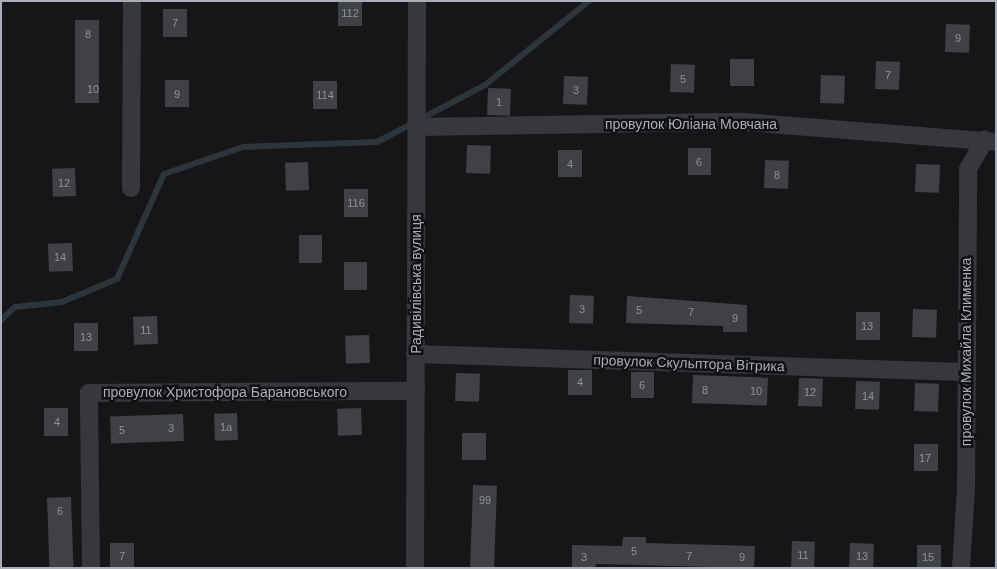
<!DOCTYPE html>
<meta charset="utf-8">
<style>
body{margin:0}
#map{position:relative;width:997px;height:569px;overflow:hidden;background:#161618;font-family:Arial,sans-serif}
div>[style]{position:absolute}
[style*='--x']{left:calc(var(--x)*1px);top:calc(var(--y)*1px);width:calc(var(--w)*1px);rotate:calc(var(--a)*1deg)}
.stream>*{height:6px;margin:-3px;padding:0 3px;transform-origin:3px;border-radius:3px;background:#2c353c}
.building>*{inset:0;background:#404145;transform-origin:0 0}
.street>*{height:18px;margin:-9px;padding:0 9px;transform-origin:9px;border-radius:9px;background:#37383d}
span{translate:-50% -50%;white-space:nowrap;text-align:center;line-height:1.15;-webkit-text-stroke:5px #111113;paint-order:stroke}
.number-label{font-size:11px;color:#8e929b}
.number-label span{-webkit-text-stroke-width:0}
.street-label{font-size:14px;color:#a8adb8}
.frame{position:absolute;inset:0;border:2px solid #a8adb8;pointer-events:none}
</style>
<div id="map">
<div class="stream">
<i style="--x:1;--y:320;--w:19;--a:-43"></i>
<i style="--x:15;--y:307;--w:47;--a:-6.1"></i>
<i style="--x:62;--y:302;--w:60;--a:-22.7"></i>
<i style="--x:117;--y:279;--w:115;--a:-65.9"></i>
<i style="--x:164;--y:174;--w:83;--a:-18.9"></i>
<i style="--x:243;--y:147;--w:134;--a:-2.1"></i>
<i style="--x:377;--y:142;--w:122;--a:-27.8"></i>
<i style="--x:485;--y:85;--w:134;--a:-38.9"></i>
</div>
<div class="building">
<i style="left:338px;top:1px;width:24px;height:25px"></i>
<i style="left:163px;top:9px;width:24px;height:28px"></i>
<i style="left:75px;top:20px;width:24px;height:83px"></i>
<i style="left:946px;top:24px;width:24px;height:28px;rotate:2deg"></i>
<i style="left:730px;top:59px;width:24px;height:27px"></i>
<i style="left:876px;top:61px;width:24px;height:28px;rotate:2deg"></i>
<i style="left:671px;top:64px;width:24px;height:28px;rotate:2deg"></i>
<i style="left:821px;top:75px;width:24px;height:28px;rotate:2deg"></i>
<i style="left:564px;top:76px;width:24px;height:28px;rotate:2deg"></i>
<i style="left:189px;top:80px;width:27px;height:24px;rotate:90deg"></i>
<i style="left:337px;top:81px;width:28px;height:24px;rotate:90deg"></i>
<i style="left:488px;top:88px;width:23px;height:27px;rotate:2deg"></i>
<i style="left:467px;top:145px;width:24px;height:28px;rotate:2deg"></i>
<i style="left:688px;top:148px;width:23px;height:27px"></i>
<i style="left:558px;top:150px;width:24px;height:27px"></i>
<i style="left:765px;top:160px;width:24px;height:28px;rotate:2deg"></i>
<i style="left:308px;top:162px;width:28px;height:23px;rotate:88deg"></i>
<i style="left:916px;top:164px;width:24px;height:28px;rotate:2deg"></i>
<i style="left:75px;top:168px;width:28px;height:23px;rotate:88deg"></i>
<i style="left:344px;top:189px;width:24px;height:28px"></i>
<i style="left:299px;top:235px;width:23px;height:28px"></i>
<i style="left:72px;top:243px;width:28px;height:24px;rotate:88deg"></i>
<i style="left:344px;top:262px;width:23px;height:28px"></i>
<i style="left:570px;top:295px;width:24px;height:28px;rotate:2deg"></i>
<i style="clip-path:polygon(627px 296px,747px 305px,747px 332px,723px 332px,723px 326px,626px 323px)"></i>
<i style="left:913px;top:309px;width:24px;height:28px;rotate:2deg"></i>
<i style="left:856px;top:312px;width:24px;height:28px"></i>
<i style="left:157px;top:316px;width:28px;height:24px;rotate:88deg"></i>
<i style="left:74px;top:323px;width:24px;height:28px"></i>
<i style="left:369px;top:335px;width:28px;height:24px;rotate:88deg"></i>
<i style="left:568px;top:370px;width:24px;height:25px"></i>
<i style="left:631px;top:372px;width:23px;height:26px"></i>
<i style="left:456px;top:373px;width:24px;height:28px;rotate:2deg"></i>
<i style="left:693px;top:375px;width:75px;height:28px;rotate:2deg"></i>
<i style="left:799px;top:378px;width:24px;height:28px;rotate:2deg"></i>
<i style="left:856px;top:381px;width:24px;height:28px;rotate:2deg"></i>
<i style="left:915px;top:383px;width:24px;height:28px;rotate:2deg"></i>
<i style="left:44px;top:408px;width:24px;height:28px"></i>
<i style="left:361px;top:408px;width:27px;height:24px;rotate:88deg"></i>
<i style="left:237px;top:413px;width:27px;height:23px;rotate:88deg"></i>
<i style="left:183px;top:414px;width:27px;height:73px;rotate:88deg"></i>
<i style="left:462px;top:433px;width:24px;height:27px"></i>
<i style="left:914px;top:444px;width:24px;height:27px"></i>
<i style="left:473px;top:485px;width:24px;height:83px;rotate:2deg"></i>
<i style="left:71px;top:497px;width:71px;height:24px;rotate:88deg"></i>
<i style="clip-path:polygon(623px 537px,646px 537px,646px 543px,755px 546px,754px 568px,596px 564px,595px 568px,572px 568px,572px 545px,622px 546px)"></i>
<i style="left:792px;top:541px;width:23px;height:27px;rotate:2deg"></i>
<i style="left:110px;top:543px;width:24px;height:25px"></i>
<i style="left:850px;top:543px;width:24px;height:25px;rotate:2deg"></i>
<i style="left:917px;top:545px;width:24px;height:23px"></i>
</div>
<div class="street">
<i style="--x:416;--y:127;--w:328;--a:-0.9"></i>
<i style="--x:744;--y:122;--w:253;--a:4.5"></i>
<i style="--x:131;--y:188;--w:187;--a:-89.7"></i>
<i style="--x:415;--y:354;--w:549;--a:1.88"></i>
<i style="--x:91;--y:568;--w:175;--a:-90.7"></i>
<i style="--x:89;--y:393;--w:327;--a:-0.4"></i>
<i style="--x:415;--y:568;--w:567;--a:-89.8"></i>
<i style="--x:961;--y:568;--w:80;--a:-86.4"></i>
<i style="--x:966;--y:488;--w:319;--a:-89.6"></i>
<i style="--x:968;--y:169;--w:34;--a:-60"></i>
</div>
<div class="number-label">
<span style="left:350px;top:13px">112</span>
<span style="left:175px;top:23px">7</span>
<span style="left:88px;top:34px">8</span>
<span style="left:958px;top:38px">9</span>
<span style="left:888px;top:75px">7</span>
<span style="left:683px;top:79px">5</span>
<span style="left:93px;top:89px">10</span>
<span style="left:576px;top:90px">3</span>
<span style="left:177px;top:94px">9</span>
<span style="left:325px;top:95px">114</span>
<span style="left:499px;top:102px">1</span>
<span style="left:699px;top:162px">6</span>
<span style="left:570px;top:164px">4</span>
<span style="left:777px;top:175px">8</span>
<span style="left:64px;top:183px">12</span>
<span style="left:356px;top:203px">116</span>
<span style="left:60px;top:257px">14</span>
<span style="left:582px;top:309px">3</span>
<span style="left:639px;top:310px">5</span>
<span style="left:691px;top:312px">7</span>
<span style="left:735px;top:318px">9</span>
<span style="left:867px;top:326px">13</span>
<span style="left:146px;top:330px">11</span>
<span style="left:86px;top:337px">13</span>
<span style="left:580px;top:382px">4</span>
<span style="left:642px;top:385px">6</span>
<span style="left:705px;top:390px">8</span>
<span style="left:756px;top:391px">10</span>
<span style="left:810px;top:392px">12</span>
<span style="left:868px;top:396px">14</span>
<span style="left:57px;top:422px">4</span>
<span style="left:226px;top:427px">1а</span>
<span style="left:171px;top:428px">3</span>
<span style="left:122px;top:430px">5</span>
<span style="left:925px;top:458px">17</span>
<span style="left:485px;top:500px">99</span>
<span style="left:60px;top:511px">6</span>
<span style="left:634px;top:551px">5</span>
<span style="left:803px;top:555px">11</span>
<span style="left:122px;top:556px">7</span>
<span style="left:689px;top:556px">7</span>
<span style="left:862px;top:556px">13</span>
<span style="left:584px;top:557px">3</span>
<span style="left:742px;top:557px">9</span>
<span style="left:928px;top:557px">15</span>
</div>
<div class="street-label">
<span style="left:691px;top:124px">провулок Юліана Мовчана</span>
<span style="left:416px;top:284px;rotate:-90deg">Радивілівська вулиця</span>
<span style="left:966px;top:352px;rotate:-90deg">провулок Михайла Клименка</span>
<span style="left:689px;top:363px;rotate:2deg">провулок Скульптора Вітрика</span>
<span style="left:225px;top:392px">провулок Христофора Барановського</span>
</div>
<div class="frame"></div>
</div>
